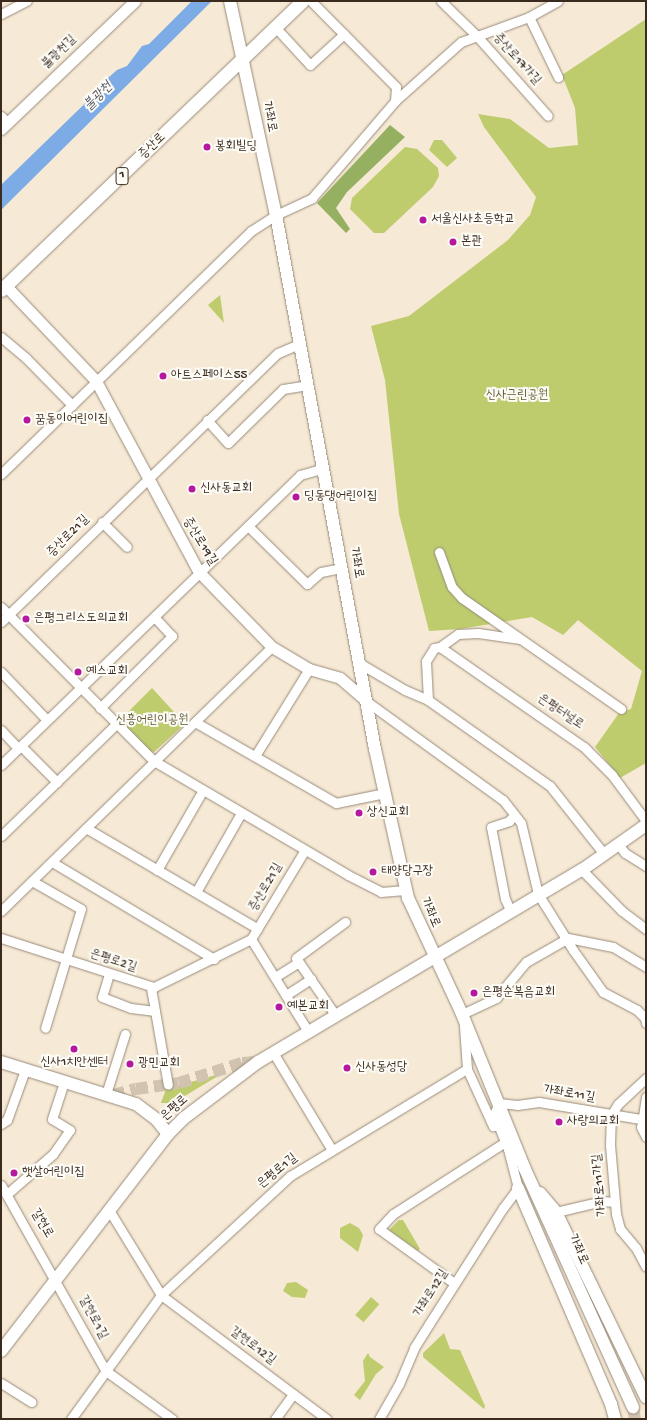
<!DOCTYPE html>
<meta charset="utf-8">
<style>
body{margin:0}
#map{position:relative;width:647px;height:1420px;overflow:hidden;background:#f6e9d5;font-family:"Gochi Hand","Poor Story",sans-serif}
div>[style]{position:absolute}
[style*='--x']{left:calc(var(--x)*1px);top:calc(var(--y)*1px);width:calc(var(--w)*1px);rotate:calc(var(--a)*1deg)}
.green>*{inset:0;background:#becc6e;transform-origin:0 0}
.forest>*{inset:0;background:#96b061}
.water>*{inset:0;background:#7cabe6}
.secondary-tunnel>*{height:12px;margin-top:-6px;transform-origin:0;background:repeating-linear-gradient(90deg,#d1c3b0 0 12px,transparent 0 18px)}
.roads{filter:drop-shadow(0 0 1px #988a7a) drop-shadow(0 0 1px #988a7a)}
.minor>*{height:9px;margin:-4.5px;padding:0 4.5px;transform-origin:4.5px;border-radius:4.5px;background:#fff}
.tertiary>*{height:11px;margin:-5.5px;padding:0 5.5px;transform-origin:5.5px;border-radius:5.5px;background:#fff}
.secondary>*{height:12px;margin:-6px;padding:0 6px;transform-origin:6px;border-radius:6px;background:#fff}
.primary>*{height:13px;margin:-6.5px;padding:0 6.5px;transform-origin:6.5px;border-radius:6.5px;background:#fff}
.dots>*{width:11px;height:11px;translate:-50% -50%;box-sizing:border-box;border:2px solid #fdfcf7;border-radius:50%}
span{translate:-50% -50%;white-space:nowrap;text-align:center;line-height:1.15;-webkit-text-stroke:4px #fdfcf7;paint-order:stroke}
.shield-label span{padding:1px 3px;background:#fdfcf7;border:1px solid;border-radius:3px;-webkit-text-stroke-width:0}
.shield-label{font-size:12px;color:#3b2a1e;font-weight:700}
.street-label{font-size:13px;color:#3b2a1e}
.poi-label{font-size:13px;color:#3b2a1e}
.left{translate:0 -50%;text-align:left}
.park-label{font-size:13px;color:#625b36}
.water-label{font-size:14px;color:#525764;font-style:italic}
.frame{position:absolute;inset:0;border:2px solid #3b2a1e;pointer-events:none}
</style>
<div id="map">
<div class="green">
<i style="clip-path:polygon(646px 19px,646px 763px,620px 778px,595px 747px,619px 713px,631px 709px,642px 671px,578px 620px,563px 635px,532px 617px,460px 629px,429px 631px,399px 514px,385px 380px,371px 326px,409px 316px,508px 240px,530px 215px,536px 197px,484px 127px,478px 114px,510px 119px,549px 148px,578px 145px,575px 108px,562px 75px)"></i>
<i style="clip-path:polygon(434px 140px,442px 140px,457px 158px,447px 167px,429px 150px)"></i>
<i style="clip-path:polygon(405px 147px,417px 149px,438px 168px,439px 176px,433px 187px,384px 233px,374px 233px,350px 209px,352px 198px)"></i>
<i style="clip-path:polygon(220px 295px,224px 323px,208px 305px)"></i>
<i style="clip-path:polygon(152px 688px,185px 724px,154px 752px,149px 751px,119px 721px)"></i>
<i style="clip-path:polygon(223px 1073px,173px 1103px,161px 1103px,166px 1089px)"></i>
<i style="clip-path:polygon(399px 1220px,403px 1220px,420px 1249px,418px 1251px,389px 1230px)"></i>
<i style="clip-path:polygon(350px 1223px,359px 1228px,363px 1235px,358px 1252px,340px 1238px,340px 1228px)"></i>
<i style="clip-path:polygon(296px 1282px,308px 1290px,305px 1298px,292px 1297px,283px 1291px,287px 1283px)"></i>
<i style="left:371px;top:1297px;width:11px;height:24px;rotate:41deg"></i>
<i style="clip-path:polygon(444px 1333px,450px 1349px,460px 1350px,485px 1406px,484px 1409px,423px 1357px,423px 1353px)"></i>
<i style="clip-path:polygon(368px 1353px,370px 1357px,384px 1367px,376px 1374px,360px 1400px,354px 1395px,365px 1381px,363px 1361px)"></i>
</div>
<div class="forest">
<i style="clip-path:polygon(390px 125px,405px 137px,347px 192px,336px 208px,350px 229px,346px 233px,317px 203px)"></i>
</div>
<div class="water">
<i style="clip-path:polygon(192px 1px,212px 1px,1px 210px,1px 185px,105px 84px,108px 78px,117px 70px,127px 66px,142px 46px,149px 44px)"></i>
</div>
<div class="secondary-tunnel">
<i style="--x:113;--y:1095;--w:24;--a:-15"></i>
<i style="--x:136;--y:1089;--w:43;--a:-7.9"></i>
<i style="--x:179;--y:1083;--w:66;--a:-17.6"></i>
<i style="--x:242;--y:1063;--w:16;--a:-4"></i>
<i style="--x:633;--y:1407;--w:12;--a:81"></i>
</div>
<div class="roads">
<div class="minor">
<i style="--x:311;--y:1;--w:121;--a:45.3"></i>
<i style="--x:396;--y:87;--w:14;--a:94"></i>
<i style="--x:441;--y:1;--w:49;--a:44.2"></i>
<i style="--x:476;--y:35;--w:108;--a:48.4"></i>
<i style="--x:1;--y:14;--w:29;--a:-27"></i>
<i style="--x:529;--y:17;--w:67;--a:64.2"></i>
<i style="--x:276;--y:28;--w:50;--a:47.4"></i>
<i style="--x:310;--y:65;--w:46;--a:-42.4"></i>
<i style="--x:1;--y:116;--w:10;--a:45"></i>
<i style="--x:1;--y:337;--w:33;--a:40"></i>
<i style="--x:26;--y:358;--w:66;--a:45.6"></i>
<i style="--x:207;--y:420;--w:31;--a:48"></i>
<i style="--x:228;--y:443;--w:77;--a:-44.5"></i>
<i style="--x:283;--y:389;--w:25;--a:-9"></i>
<i style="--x:1;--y:474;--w:349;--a:-44.2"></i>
<i style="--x:251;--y:231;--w:30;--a:-33"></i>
<i style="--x:276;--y:215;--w:40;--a:-25"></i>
<i style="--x:312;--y:198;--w:128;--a:-49.4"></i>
<i style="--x:395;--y:101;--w:89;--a:-41.8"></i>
<i style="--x:461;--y:42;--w:72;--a:-20.2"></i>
<i style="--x:529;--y:17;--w:33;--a:-29"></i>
<i style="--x:102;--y:522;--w:35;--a:45"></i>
<i style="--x:248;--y:526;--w:83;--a:44.5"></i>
<i style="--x:307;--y:584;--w:18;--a:-41"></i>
<i style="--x:321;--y:572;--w:20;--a:-11"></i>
<i style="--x:439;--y:552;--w:37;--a:70"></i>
<i style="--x:452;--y:587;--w:15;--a:48"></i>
<i style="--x:462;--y:598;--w:194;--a:34.9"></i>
<i style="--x:1;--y:607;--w:217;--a:45.2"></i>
<i style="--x:154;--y:761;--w:225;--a:30.4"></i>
<i style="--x:348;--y:875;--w:37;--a:27"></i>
<i style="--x:381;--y:892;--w:24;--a:-5"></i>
<i style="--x:1;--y:622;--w:386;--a:-44.2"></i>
<i style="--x:278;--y:353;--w:25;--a:-23"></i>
<i style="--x:440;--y:647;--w:175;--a:34.8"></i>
<i style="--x:584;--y:747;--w:40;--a:45"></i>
<i style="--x:612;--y:775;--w:57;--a:53.5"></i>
<i style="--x:359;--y:663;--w:53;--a:30.4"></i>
<i style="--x:405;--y:690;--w:25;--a:23"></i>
<i style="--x:428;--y:700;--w:149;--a:35.2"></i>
<i style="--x:550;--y:786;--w:87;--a:51.5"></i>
<i style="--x:1;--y:672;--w:66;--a:46.2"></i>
<i style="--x:428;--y:700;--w:39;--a:-93"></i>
<i style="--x:426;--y:661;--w:15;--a:-58"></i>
<i style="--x:434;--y:648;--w:6;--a:-9"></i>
<i style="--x:440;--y:647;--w:22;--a:-36"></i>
<i style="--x:458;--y:634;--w:20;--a:-3"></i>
<i style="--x:478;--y:633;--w:41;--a:8.3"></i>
<i style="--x:366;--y:701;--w:169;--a:35.9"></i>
<i style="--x:503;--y:800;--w:29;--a:52"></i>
<i style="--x:521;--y:823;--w:73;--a:76.5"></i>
<i style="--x:538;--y:894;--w:66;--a:58"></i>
<i style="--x:573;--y:950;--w:52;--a:54.5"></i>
<i style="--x:603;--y:992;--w:38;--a:28"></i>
<i style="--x:637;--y:1010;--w:11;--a:45"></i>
<i style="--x:645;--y:1018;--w:5;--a:79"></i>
<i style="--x:100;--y:708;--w:102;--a:-45"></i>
<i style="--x:172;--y:636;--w:26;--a:-133"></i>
<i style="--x:195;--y:722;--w:163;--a:29.9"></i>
<i style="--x:336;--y:803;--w:50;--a:-11.5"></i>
<i style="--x:1;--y:730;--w:25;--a:47"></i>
<i style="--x:21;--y:746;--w:51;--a:45"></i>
<i style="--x:255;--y:756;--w:102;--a:-58.2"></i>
<i style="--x:1;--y:765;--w:417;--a:-44.1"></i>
<i style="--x:300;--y:475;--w:25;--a:-16"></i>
<i style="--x:86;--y:828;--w:199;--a:30.4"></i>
<i style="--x:1;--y:836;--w:161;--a:-44.2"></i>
<i style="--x:618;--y:844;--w:11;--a:52"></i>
<i style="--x:625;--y:853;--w:25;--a:32"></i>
<i style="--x:52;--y:862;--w:189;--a:30.9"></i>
<i style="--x:157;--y:870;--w:92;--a:-60.1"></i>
<i style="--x:582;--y:870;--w:57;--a:45.7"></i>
<i style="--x:622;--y:911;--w:30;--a:37"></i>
<i style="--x:32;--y:881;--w:56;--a:29.7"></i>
<i style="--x:81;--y:909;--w:124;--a:106.8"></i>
<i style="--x:196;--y:892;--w:91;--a:-60.3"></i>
<i style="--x:510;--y:910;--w:12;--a:-114"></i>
<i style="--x:505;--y:899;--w:73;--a:-101"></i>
<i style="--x:491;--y:827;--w:19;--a:-18"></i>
<i style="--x:509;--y:821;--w:8;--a:-50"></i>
<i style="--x:1;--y:911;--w:378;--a:-44.3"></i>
<i style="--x:1;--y:938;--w:161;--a:17.8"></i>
<i style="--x:154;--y:987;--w:108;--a:-26.3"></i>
<i style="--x:251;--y:939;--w:104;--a:-58.8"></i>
<i style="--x:251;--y:939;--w:110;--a:58.3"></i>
<i style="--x:109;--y:974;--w:24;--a:107"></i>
<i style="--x:102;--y:997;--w:31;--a:21"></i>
<i style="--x:131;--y:1008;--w:24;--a:7"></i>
<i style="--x:275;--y:977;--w:28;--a:-32"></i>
<i style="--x:151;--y:988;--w:98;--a:80.1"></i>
<i style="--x:286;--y:995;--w:30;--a:-33"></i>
<i style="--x:462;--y:1014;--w:38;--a:-25"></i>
<i style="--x:496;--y:998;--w:47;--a:-50.2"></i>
<i style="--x:526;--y:962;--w:48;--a:-29.7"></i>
<i style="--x:568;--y:938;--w:46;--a:11.3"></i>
<i style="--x:613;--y:947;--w:39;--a:31"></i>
<i style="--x:336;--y:1016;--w:70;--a:-124.6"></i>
<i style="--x:296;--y:958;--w:61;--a:-36.3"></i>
<i style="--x:464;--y:1026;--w:43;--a:86"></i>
<i style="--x:467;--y:1069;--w:63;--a:65.5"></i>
<i style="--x:274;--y:1054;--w:112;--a:58.9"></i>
<i style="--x:646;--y:1078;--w:38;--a:137"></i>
<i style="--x:618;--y:1104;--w:13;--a:122"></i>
<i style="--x:611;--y:1115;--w:30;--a:92"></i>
<i style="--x:610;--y:1145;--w:69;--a:85"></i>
<i style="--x:616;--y:1214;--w:16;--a:75"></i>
<i style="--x:620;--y:1229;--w:25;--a:50"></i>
<i style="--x:636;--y:1248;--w:21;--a:62"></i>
<i style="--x:106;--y:1094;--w:63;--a:-72.4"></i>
<i style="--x:646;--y:1097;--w:30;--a:99"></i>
<i style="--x:641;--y:1127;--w:11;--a:63"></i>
<i style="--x:1;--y:1124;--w:7;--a:-34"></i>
<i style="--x:7;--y:1120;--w:53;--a:-70.2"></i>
<i style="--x:1;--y:1185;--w:214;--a:60.6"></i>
<i style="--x:106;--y:1371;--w:82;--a:36"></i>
<i style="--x:518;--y:1188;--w:40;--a:-104.4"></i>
<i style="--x:508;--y:1149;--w:38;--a:-112"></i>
<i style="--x:494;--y:1114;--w:12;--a:-66"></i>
<i style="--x:499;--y:1103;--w:18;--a:6"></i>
<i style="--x:517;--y:1105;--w:22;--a:-8"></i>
<i style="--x:539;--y:1102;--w:109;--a:9.5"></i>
<i style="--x:7;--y:1194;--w:61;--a:-41"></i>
<i style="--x:53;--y:1154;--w:29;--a:-55"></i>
<i style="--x:70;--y:1130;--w:21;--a:-149"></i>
<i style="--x:52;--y:1119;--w:38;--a:-72"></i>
<i style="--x:109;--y:1210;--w:100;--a:58.5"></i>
<i style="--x:161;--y:1295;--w:207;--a:36.8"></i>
<i style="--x:556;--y:1212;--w:47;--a:-13.4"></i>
<i style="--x:602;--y:1201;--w:13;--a:4"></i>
<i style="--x:454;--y:1283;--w:92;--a:-144.2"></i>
<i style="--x:379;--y:1229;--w:21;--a:-47"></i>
<i style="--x:393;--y:1214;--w:130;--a:-32.7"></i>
<i style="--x:1;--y:1383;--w:36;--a:32"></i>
<i style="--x:71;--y:1419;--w:153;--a:-54"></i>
<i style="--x:161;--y:1295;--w:176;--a:-42.7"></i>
<i style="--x:290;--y:1176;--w:207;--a:-31.2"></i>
<i style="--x:275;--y:1419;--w:31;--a:-54"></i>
<i style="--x:379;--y:1419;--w:40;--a:-60.3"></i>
<i style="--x:399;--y:1384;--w:39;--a:-67"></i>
<i style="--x:414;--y:1348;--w:28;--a:-58"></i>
<i style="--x:429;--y:1324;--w:138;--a:-57.5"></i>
<i style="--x:503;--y:1208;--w:25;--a:-53"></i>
</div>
<div class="tertiary">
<i style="--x:1;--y:129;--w:185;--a:-43.7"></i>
<i style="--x:6;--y:286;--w:131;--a:46.5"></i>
<i style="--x:96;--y:381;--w:217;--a:61.7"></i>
<i style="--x:199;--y:572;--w:105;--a:45.8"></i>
<i style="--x:272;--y:647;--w:43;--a:30.7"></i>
<i style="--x:309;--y:669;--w:32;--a:16"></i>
<i style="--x:340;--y:678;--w:35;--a:41"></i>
</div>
<div class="secondary">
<i style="--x:230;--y:1;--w:219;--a:77.9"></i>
<i style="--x:276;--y:215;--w:543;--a:79.5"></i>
<i style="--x:375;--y:749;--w:153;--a:77.5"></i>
<i style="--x:408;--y:898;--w:128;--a:65"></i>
<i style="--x:462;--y:1014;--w:165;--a:67.9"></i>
<i style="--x:524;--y:1167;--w:264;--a:65.6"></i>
<i style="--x:1;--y:1062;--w:141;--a:17.3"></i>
<i style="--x:136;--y:1104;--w:26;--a:37"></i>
<i style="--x:157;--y:1120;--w:18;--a:52"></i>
<i style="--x:518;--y:1188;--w:235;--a:66.7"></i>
<i style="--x:611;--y:1404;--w:16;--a:75"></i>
<i style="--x:540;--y:1193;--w:25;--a:50"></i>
<i style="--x:556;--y:1212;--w:206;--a:64.1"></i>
<i style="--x:1;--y:1351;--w:274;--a:-52.4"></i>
<i style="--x:168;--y:1134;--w:23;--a:-45"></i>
<i style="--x:184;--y:1118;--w:93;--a:-37.1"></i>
<i style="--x:258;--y:1062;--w:377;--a:-30.7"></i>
<i style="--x:582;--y:870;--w:78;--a:-35.1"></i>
</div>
<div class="primary">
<i style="--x:1;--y:290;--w:417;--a:-43.8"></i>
</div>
</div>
<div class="dots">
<i style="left:207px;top:147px;background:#b5179e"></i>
<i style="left:423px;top:220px;background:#b5179e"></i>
<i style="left:453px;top:242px;background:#b5179e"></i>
<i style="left:163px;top:376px;background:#b5179e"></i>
<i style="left:27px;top:420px;background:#b5179e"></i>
<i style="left:192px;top:489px;background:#b5179e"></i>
<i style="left:296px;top:497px;background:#b5179e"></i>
<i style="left:26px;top:619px;background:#b5179e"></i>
<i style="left:78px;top:672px;background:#b5179e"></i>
<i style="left:359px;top:813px;background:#b5179e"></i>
<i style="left:373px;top:872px;background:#b5179e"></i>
<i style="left:474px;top:993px;background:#b5179e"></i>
<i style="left:279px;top:1007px;background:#b5179e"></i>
<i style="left:74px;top:1049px;background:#b5179e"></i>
<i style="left:130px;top:1064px;background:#b5179e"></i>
<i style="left:347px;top:1068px;background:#b5179e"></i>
<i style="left:559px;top:1122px;background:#b5179e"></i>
<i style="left:14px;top:1173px;background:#b5179e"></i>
</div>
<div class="shield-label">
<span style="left:122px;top:176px">1</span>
</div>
<div class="street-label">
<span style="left:60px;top:53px;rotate:-44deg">불광천길</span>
<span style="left:516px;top:60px;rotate:48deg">증산로17가길</span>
<span style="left:268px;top:117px;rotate:78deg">가좌로</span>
<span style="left:153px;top:147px;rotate:-44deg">증산로</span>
<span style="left:69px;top:537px;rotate:-45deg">증산로21길</span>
<span style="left:199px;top:542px;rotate:58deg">증산로19길</span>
<span style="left:355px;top:563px;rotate:80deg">가좌로</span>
<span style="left:560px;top:713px;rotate:34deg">은평터널로</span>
<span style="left:267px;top:888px;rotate:-60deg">증산로21길</span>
<span style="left:429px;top:913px;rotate:67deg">가좌로</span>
<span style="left:113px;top:962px;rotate:18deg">은평로2길</span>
<span style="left:569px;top:1095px;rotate:9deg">가좌로11길</span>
<span style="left:175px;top:1109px;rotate:-41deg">은평로</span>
<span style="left:278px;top:1172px;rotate:-39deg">은평로1길</span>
<span style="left:601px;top:1185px;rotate:-95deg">가좌로11가길</span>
<span style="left:41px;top:1224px;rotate:60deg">갈현로</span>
<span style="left:577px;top:1250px;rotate:66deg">가좌로</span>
<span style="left:432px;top:1294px;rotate:-58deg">가좌로12길</span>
<span style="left:92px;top:1318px;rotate:62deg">갈현로1길</span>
<span style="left:252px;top:1347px;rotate:37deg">갈현로12길</span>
</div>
<div class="poi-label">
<span class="left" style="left:215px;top:147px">봉회빌딩</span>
<span class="left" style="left:431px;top:220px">서울신사초등학교</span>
<span class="left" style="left:461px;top:242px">본관</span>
<span class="left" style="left:171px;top:376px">아트스페이스55</span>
<span class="left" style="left:35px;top:420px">꿈동이어린이집</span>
<span class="left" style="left:200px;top:489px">신사동교회</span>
<span class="left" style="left:304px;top:497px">딩동댕어린이집</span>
<span class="left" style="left:34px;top:619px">은평그리스도의교회</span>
<span class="left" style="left:86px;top:672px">예스교회</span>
<span class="left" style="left:367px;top:813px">상신교회</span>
<span class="left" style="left:381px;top:872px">태양당구장</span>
<span class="left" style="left:482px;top:993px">은평순복음교회</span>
<span class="left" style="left:287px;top:1007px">예본교회</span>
<span style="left:74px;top:1063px">신사1치안센터</span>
<span class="left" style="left:138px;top:1064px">광민교회</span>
<span class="left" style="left:355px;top:1068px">신사동성당</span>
<span class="left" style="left:567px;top:1122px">사랑의교회</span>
<span class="left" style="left:22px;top:1173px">햇살어린이집</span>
</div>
<div class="park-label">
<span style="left:517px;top:396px">신사근린공원</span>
<span style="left:152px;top:721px">신흥어린이공원</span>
</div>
<div class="water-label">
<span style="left:99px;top:97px;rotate:-45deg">불광천</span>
</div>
<div class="frame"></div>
</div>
